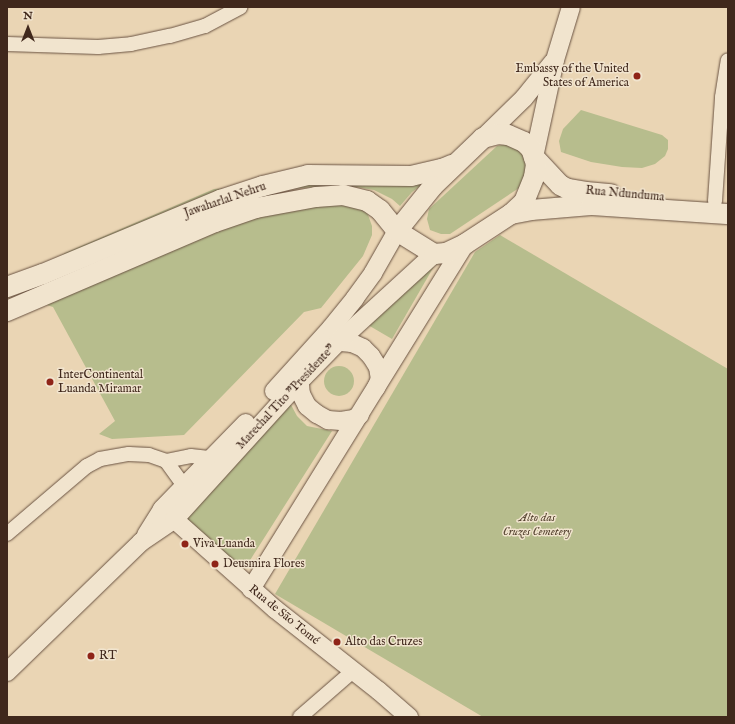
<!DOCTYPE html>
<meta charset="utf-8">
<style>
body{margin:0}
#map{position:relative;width:735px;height:724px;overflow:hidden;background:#ead5b4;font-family:"IM FELL English",serif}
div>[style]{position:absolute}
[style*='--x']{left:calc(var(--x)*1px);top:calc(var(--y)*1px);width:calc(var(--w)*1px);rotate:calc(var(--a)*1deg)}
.green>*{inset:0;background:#b7bd8d}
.round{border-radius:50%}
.roads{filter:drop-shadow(0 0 1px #6a5342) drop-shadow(0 0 1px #6a5342)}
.minor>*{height:14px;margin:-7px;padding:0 7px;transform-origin:7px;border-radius:7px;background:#f1e4ce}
.tertiary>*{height:18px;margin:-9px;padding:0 9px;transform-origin:9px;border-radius:9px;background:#f1e4ce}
.secondary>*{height:20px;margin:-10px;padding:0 10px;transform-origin:10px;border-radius:10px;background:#f1e4ce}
.dots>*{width:11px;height:11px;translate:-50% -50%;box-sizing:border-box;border:2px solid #f1e4ce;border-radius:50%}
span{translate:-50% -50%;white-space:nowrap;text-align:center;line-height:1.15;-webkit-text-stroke:3px #f1e4ce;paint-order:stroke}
.poi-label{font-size:12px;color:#40281c}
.right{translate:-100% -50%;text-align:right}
.left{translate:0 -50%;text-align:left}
.street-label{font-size:12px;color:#40281c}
.park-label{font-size:12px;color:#584633;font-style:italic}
.frame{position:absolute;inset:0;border:8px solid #40281c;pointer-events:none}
.north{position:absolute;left:8px;top:8px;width:40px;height:40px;-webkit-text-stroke:3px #f1e4ce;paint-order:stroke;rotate:0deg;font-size:11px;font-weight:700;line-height:16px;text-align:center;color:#40281c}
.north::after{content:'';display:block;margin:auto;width:14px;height:18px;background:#40281c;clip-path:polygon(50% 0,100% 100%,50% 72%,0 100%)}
</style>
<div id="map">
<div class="green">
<i style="clip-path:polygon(581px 110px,662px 135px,668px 140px,668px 149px,665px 156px,655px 164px,642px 168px,622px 167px,591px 162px,561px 152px,559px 141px,563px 129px)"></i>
<i style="clip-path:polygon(511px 143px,529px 159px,522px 186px,450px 234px,441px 234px,430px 230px,427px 219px,429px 209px,497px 146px)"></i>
<i style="clip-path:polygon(428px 180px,412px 192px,400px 206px,392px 199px,374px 190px,345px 185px,287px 189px,250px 199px,180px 225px,110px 256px,7px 296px,7px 290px,197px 215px,271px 189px,310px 183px)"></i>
<i style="clip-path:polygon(231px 188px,51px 263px,65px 253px,214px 189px)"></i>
<i style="clip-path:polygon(326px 202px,359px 206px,367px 212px,372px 226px,372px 235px,363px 256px,321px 308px,304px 312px,184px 435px,112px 439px,99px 434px,115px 421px,53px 307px,40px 303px,204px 230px)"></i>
<i style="clip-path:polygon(500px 235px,728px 369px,728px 717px,483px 717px,275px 594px,475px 252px)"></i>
<i style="clip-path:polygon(440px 256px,392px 339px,368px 325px)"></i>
<i class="round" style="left:324px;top:366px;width:30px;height:30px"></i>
<i style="clip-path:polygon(290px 403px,297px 416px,307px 426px,332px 431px,247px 565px,234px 566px,187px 524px,185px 512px)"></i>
</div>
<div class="roads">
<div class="minor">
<i style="--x:7;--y:44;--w:91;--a:1.9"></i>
<i style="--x:98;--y:47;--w:33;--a:-5"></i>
<i style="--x:131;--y:44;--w:40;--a:-12"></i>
<i style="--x:170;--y:36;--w:36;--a:-16"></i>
<i style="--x:205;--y:26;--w:40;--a:-28"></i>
<i style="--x:715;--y:201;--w:104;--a:-86.1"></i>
<i style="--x:722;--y:97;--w:37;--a:-81"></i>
<i style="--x:166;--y:461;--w:31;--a:54"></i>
<i style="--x:184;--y:486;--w:11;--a:34"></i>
<i style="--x:7;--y:534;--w:105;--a:-40.4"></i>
<i style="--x:87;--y:466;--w:15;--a:-28"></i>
<i style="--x:100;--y:459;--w:29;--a:-10"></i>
<i style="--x:129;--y:454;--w:20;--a:3"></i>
<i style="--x:149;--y:455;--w:18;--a:19"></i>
<i style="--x:166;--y:461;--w:25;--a:-11"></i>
<i style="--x:191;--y:456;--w:20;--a:6"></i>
<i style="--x:211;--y:458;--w:9;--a:36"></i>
<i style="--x:300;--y:717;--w:70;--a:-41"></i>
</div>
<div class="tertiary">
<i style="--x:483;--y:138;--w:57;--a:-44.3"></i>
<i style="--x:524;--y:98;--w:46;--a:-51.1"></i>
<i style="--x:534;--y:157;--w:99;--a:-77.8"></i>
<i style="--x:555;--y:60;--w:55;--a:-73.2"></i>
<i style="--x:330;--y:341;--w:22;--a:5"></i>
<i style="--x:352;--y:343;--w:12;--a:24"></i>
<i style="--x:363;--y:348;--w:11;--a:45"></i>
<i style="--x:371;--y:356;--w:13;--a:58"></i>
<i style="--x:378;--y:367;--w:12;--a:81"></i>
<i style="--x:380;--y:379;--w:10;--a:114"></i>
<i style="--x:299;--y:373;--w:21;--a:85"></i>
<i style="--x:301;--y:394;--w:13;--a:63"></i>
<i style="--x:307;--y:406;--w:13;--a:39"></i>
<i style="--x:317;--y:414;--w:13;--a:29"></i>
<i style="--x:328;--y:420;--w:13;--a:4"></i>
<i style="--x:341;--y:421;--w:13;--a:-9"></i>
<i style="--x:354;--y:419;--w:7;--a:-34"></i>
<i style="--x:274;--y:391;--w:85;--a:-47.9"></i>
<i style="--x:331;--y:328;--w:38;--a:-51"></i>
<i style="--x:355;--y:298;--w:31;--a:-54"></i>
<i style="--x:373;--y:273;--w:48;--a:-60.3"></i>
<i style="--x:166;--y:512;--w:146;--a:41.7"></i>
<i style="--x:275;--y:609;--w:132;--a:38.3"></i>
<i style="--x:379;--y:691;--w:40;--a:41"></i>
<i style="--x:146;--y:535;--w:31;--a:-58"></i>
<i style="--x:162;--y:509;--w:120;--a:-45.7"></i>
<i style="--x:251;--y:589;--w:406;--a:-58.2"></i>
<i style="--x:7;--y:672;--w:187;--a:-44.1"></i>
<i style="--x:141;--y:542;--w:40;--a:-34"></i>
<i style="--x:174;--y:520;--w:186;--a:-47.8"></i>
<i style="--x:299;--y:382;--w:57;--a:-45.7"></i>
<i style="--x:339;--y:341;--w:129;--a:-42.5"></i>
</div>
<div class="secondary">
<i style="--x:534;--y:157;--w:38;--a:47"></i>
<i style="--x:560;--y:185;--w:9;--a:27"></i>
<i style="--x:568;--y:189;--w:18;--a:9"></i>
<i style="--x:586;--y:192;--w:25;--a:5"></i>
<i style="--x:511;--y:214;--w:20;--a:-11"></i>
<i style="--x:531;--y:210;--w:60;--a:-4.8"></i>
<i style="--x:591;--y:205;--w:137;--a:3.8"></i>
<i style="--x:7;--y:287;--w:38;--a:-20"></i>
<i style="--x:43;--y:274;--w:192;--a:-22.7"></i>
<i style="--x:220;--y:200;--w:45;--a:-18"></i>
<i style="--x:263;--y:186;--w:46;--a:-13.7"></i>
<i style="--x:308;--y:175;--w:103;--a:0.6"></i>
<i style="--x:411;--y:176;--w:32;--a:-13"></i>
<i style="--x:442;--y:169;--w:11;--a:-22"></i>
<i style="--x:7;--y:311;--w:226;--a:-23.2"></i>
<i style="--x:215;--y:222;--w:43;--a:-18.9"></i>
<i style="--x:256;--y:208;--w:61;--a:-10.4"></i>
<i style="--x:316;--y:197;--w:27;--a:-4"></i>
<i style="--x:343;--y:195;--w:25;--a:14"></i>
<i style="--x:367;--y:201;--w:16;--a:35"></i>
<i style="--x:380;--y:210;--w:27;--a:51"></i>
<i style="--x:397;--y:231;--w:44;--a:31.9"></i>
<i style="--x:434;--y:254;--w:12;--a:-5"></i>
<i style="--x:446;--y:253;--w:21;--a:-25"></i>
<i style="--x:465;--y:244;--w:55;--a:-33.1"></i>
<i style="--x:511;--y:214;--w:18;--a:-43"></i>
<i style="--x:524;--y:202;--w:27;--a:-68"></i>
<i style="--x:534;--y:177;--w:13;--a:-81"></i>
<i style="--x:536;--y:164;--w:16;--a:-108"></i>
<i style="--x:531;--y:149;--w:10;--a:-135"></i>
<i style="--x:524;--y:142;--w:17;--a:-156"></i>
<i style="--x:508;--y:135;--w:10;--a:-174"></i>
<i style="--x:498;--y:134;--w:16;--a:165"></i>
<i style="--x:483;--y:138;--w:69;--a:136.2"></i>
<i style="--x:433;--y:186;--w:58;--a:128.7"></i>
</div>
</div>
<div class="dots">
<i style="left:637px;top:76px;background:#8f2418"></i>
<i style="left:50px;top:382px;background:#8f2418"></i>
<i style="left:185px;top:544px;background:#8f2418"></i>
<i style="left:215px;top:564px;background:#8f2418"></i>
<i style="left:337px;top:642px;background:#8f2418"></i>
<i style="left:91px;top:656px;background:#8f2418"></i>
</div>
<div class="poi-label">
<span class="right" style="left:629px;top:76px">Embassy of the United<br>States of America</span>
<span class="left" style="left:58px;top:382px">InterContinental<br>Luanda Miramar</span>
<span class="left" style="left:193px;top:544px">Viva Luanda</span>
<span class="left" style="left:223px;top:564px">Deusmira Flores</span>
<span class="left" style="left:345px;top:642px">Alto das Cruzes</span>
<span class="left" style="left:99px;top:656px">RT</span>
</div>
<div class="street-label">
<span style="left:625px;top:194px;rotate:5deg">Rua Ndunduma</span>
<span style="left:225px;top:200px;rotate:-19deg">Jawaharlal Nehru</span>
<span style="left:286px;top:397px;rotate:-47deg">Marechal Tito "Presidente"</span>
<span style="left:284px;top:615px;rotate:39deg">Rua de São Tomé</span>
</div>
<div class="park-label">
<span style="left:537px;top:525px">Alto das<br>Cruzes Cemetery</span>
</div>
<div class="frame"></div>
<div class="north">N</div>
</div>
